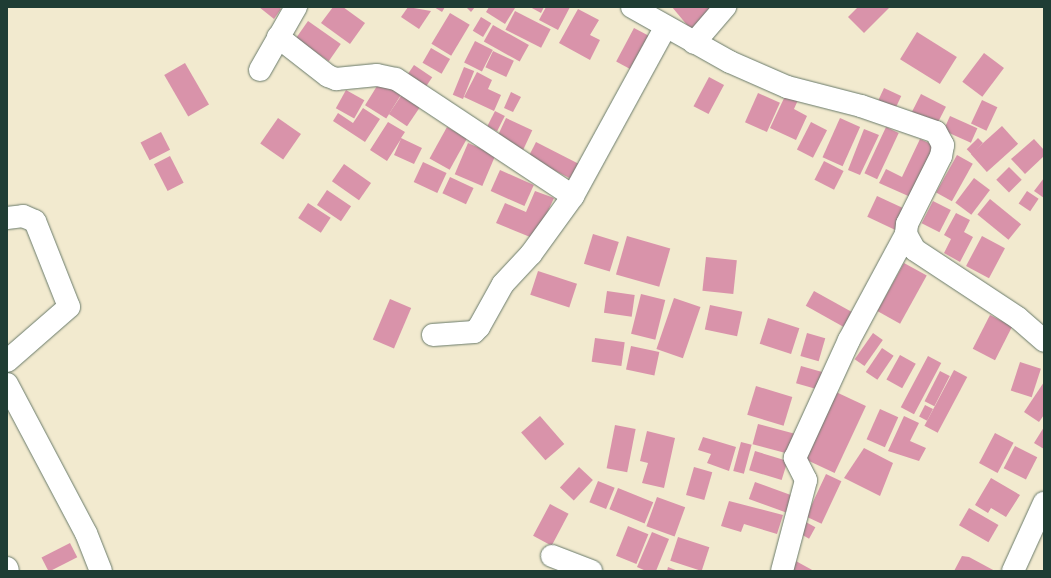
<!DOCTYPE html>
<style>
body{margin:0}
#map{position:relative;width:1051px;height:578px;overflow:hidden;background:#f2eacf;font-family:"Patrick Hand",sans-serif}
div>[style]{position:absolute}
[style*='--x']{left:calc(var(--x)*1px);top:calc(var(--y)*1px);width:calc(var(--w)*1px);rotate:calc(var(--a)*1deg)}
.building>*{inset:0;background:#d993aa;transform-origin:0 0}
.roads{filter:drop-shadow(0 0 1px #697a6a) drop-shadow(0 0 1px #697a6a)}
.minor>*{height:22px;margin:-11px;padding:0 11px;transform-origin:11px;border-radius:11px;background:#fff}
span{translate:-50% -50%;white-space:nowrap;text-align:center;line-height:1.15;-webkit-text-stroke:4px #fcf5e5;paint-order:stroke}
.frame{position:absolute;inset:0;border:8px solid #1f3d34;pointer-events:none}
</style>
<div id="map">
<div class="building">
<i style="clip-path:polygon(259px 7px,279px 7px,281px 9px,274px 19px)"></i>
<i style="clip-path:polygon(333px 7px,343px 7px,365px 23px,350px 44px,321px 23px)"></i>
<i style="clip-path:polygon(408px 7px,431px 11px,419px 29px,401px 17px)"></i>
<i style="clip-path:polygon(434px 7px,445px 7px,442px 12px)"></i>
<i style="clip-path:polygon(466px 7px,475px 7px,471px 12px)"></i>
<i style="clip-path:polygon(489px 7px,513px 7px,515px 8px,505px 24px,486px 12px)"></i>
<i style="clip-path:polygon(530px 7px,544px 7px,541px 13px)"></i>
<i style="clip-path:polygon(546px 7px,570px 7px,558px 30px,539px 20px)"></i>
<i style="clip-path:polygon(672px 7px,721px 7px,692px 31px)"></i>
<i style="clip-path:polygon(858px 7px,890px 7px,864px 33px,848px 17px)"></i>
<i style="clip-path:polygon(578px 9px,599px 20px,590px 35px,600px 40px,590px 60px,559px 43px)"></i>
<i style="left:515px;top:11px;width:40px;height:21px;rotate:27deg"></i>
<i style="left:450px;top:13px;width:23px;height:36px;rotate:31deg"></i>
<i style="left:481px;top:17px;width:12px;height:16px;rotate:31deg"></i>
<i style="left:308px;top:21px;width:40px;height:21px;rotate:35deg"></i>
<i style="left:493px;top:25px;width:41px;height:19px;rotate:29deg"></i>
<i style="left:634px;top:28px;width:21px;height:38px;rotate:28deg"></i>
<i style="left:917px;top:32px;width:47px;height:32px;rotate:32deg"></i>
<i style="left:475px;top:41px;width:20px;height:24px;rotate:27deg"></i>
<i style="left:431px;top:48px;width:22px;height:17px;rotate:30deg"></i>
<i style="left:493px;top:51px;width:23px;height:18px;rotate:25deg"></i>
<i style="left:984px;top:53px;width:25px;height:36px;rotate:37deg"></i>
<i style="left:185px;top:63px;width:48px;height:24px;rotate:60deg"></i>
<i style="left:414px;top:65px;width:22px;height:16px;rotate:34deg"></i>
<i style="left:464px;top:67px;width:11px;height:30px;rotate:22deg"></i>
<i style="clip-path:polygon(477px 72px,492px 80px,488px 89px,501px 95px,494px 111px,464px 97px)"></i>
<i style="left:709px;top:77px;width:17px;height:33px;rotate:28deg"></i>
<i style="left:382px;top:78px;width:25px;height:32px;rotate:32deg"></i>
<i style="left:884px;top:88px;width:19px;height:14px;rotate:25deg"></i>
<i style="left:346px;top:90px;width:21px;height:21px;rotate:29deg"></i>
<i style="left:405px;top:90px;width:22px;height:29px;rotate:34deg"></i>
<i style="clip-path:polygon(511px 92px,521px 97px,513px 112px,504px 108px)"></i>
<i style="left:758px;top:93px;width:24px;height:32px;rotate:24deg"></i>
<i style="clip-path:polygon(786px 94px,798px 100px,794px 109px,807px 116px,796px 140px,770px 128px)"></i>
<i style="left:921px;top:94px;width:28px;height:24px;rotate:27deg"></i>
<i style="left:982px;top:100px;width:17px;height:26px;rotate:25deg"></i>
<i style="clip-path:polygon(363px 108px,380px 119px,365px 142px,333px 121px,338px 113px,353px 123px)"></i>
<i style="left:495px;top:111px;width:11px;height:17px;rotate:27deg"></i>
<i style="left:950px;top:116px;width:30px;height:16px;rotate:24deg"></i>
<i style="left:278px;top:118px;width:28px;height:31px;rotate:35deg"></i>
<i style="left:506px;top:118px;width:29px;height:22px;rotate:25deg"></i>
<i style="left:840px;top:118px;width:22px;height:43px;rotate:24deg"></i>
<i style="clip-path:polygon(388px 122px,405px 132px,401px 138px,422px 148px,414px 164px,394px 155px,401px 139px,387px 161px,370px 150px)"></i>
<i style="left:811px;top:122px;width:18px;height:31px;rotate:27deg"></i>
<i style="left:1002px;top:126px;width:24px;height:42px;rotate:48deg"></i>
<i style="left:447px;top:127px;width:23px;height:36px;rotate:29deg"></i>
<i style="left:886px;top:127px;width:14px;height:51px;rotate:25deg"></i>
<i style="clip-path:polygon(864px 129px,879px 135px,860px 175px,848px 170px)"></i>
<i style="left:161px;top:132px;width:20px;height:23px;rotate:63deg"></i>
<i style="left:978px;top:138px;width:7px;height:16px;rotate:45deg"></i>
<i style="clip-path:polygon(920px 139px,938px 147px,915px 199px,879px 183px,886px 169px,902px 177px)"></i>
<i style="clip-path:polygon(1034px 139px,1044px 150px,1044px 156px,1025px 174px,1011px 159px)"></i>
<i style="left:536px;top:142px;width:51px;height:17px;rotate:27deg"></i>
<i style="left:468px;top:143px;width:30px;height:34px;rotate:23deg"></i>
<i style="left:957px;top:155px;width:18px;height:43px;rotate:29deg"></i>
<i style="left:170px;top:156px;width:30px;height:18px;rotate:63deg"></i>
<i style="left:824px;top:161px;width:22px;height:21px;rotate:27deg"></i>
<i style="left:423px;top:162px;width:26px;height:22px;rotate:25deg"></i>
<i style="left:344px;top:164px;width:33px;height:21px;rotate:35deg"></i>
<i style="left:1009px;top:167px;width:18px;height:18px;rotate:45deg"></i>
<i style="left:500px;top:170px;width:37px;height:23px;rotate:24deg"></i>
<i style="left:450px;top:177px;width:26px;height:18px;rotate:25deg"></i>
<i style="left:974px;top:178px;width:20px;height:31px;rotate:37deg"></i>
<i style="clip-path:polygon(1044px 178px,1044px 198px,1034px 191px)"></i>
<i style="left:327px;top:190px;width:29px;height:18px;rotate:34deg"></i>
<i style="clip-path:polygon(535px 191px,554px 198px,535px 239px,496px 223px,505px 203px,526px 212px)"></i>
<i style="left:1027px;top:191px;width:14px;height:15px;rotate:34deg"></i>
<i style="left:877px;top:196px;width:31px;height:23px;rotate:25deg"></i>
<i style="left:990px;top:199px;width:40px;height:20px;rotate:39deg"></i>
<i style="left:933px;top:201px;width:20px;height:25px;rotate:27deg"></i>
<i style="left:308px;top:203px;width:27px;height:18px;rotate:33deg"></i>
<i style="clip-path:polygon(956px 213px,970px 220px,964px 232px,973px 237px,960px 262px,944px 253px,951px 239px,944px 235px)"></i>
<i style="left:593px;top:234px;width:27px;height:31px;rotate:17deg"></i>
<i style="left:627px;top:236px;width:45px;height:40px;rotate:16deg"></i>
<i style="left:982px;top:236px;width:26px;height:34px;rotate:28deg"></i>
<i style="left:706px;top:257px;width:31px;height:34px;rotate:6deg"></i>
<i style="left:904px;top:263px;width:26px;height:55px;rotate:29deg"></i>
<i style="left:538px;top:271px;width:41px;height:25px;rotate:18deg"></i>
<i style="left:607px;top:291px;width:28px;height:22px;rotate:8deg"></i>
<i style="left:814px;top:291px;width:48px;height:17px;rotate:29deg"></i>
<i style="left:641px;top:294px;width:25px;height:41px;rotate:14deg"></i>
<i style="left:674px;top:298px;width:28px;height:54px;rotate:19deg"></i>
<i style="left:390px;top:299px;width:23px;height:44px;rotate:23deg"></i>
<i style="left:710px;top:305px;width:33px;height:25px;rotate:12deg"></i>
<i style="left:990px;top:315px;width:25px;height:38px;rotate:27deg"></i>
<i style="left:768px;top:318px;width:33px;height:27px;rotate:18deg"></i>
<i style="left:807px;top:333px;width:19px;height:24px;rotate:16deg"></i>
<i style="left:873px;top:333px;width:12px;height:32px;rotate:35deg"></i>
<i style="left:595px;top:338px;width:30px;height:24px;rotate:8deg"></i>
<i style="left:631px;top:346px;width:29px;height:24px;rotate:12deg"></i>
<i style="left:882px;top:348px;width:14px;height:29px;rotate:34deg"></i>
<i style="left:900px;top:355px;width:18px;height:28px;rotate:29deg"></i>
<i style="left:928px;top:356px;width:15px;height:58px;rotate:28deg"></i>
<i style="left:1020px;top:362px;width:22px;height:30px;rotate:18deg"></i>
<i style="left:801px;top:366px;width:22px;height:18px;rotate:16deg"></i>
<i style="left:954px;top:370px;width:15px;height:63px;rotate:28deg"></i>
<i style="left:940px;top:371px;width:11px;height:34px;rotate:27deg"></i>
<i style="clip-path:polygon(1044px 382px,1044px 415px,1039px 422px,1024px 412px)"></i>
<i style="left:756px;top:386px;width:38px;height:30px;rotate:17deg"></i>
<i style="left:836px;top:392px;width:33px;height:74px;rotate:25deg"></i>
<i style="left:925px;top:405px;width:9px;height:13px;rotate:27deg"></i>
<i style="left:880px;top:409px;width:20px;height:33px;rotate:24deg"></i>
<i style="left:540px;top:416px;width:37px;height:25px;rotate:49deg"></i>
<i style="clip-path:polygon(904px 416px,919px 423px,910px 441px,926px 448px,919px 461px,888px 451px)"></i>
<i style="left:758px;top:424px;width:38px;height:21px;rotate:15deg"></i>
<i style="left:615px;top:425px;width:21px;height:44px;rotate:11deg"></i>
<i style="clip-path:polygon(1044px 427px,1044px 449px,1034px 443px)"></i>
<i style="clip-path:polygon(647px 431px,675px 438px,664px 488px,642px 483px,648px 463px,640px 461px)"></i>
<i style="left:995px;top:433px;width:21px;height:34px;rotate:28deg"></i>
<i style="clip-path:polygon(703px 437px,736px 447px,729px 471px,707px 463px,711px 454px,698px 450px)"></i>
<i style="left:741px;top:442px;width:11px;height:30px;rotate:15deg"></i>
<i style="left:1015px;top:446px;width:25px;height:25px;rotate:27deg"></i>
<i style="clip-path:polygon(864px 448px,893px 463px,880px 496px,844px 478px)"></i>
<i style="left:755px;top:451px;width:34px;height:20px;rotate:17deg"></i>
<i style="left:579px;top:467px;width:19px;height:28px;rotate:43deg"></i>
<i style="left:694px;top:467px;width:19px;height:29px;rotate:16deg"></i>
<i style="left:826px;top:474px;width:17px;height:47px;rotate:25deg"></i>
<i style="clip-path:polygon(991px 478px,1020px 495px,1006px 517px,991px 508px,988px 513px,975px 505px)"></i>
<i style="left:598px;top:481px;width:18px;height:23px;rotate:22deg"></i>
<i style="left:755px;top:482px;width:41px;height:18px;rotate:20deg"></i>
<i style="left:618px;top:488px;width:38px;height:23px;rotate:22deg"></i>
<i style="left:657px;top:497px;width:30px;height:31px;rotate:20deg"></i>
<i style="clip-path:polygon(729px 501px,783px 515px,777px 534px,744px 524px,741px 532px,721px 526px)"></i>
<i style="left:550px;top:504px;width:21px;height:36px;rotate:28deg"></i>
<i style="left:969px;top:508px;width:34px;height:20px;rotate:30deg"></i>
<i style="left:804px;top:521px;width:13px;height:13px;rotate:29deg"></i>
<i style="left:628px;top:526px;width:22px;height:32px;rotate:22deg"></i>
<i style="clip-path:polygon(652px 532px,669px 539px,656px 571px,646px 571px,637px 567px)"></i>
<i style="left:678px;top:537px;width:33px;height:25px;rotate:18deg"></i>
<i style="left:70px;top:543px;width:16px;height:32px;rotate:63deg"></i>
<i style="clip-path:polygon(962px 556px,969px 557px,995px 571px,954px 571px)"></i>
<i style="clip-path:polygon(794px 560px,814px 571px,788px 571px)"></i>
<i style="clip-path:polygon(668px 567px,678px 571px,667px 571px)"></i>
</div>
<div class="roads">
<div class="minor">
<i style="--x:632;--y:7;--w:112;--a:29.3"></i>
<i style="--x:730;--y:62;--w:62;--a:23.7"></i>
<i style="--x:787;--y:87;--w:76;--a:14.4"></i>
<i style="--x:861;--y:106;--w:79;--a:19.1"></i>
<i style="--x:936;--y:132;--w:15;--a:62"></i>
<i style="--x:943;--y:145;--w:11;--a:100"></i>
<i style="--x:941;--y:156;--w:76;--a:116.6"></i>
<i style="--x:907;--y:224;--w:10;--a:96"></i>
<i style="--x:906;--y:234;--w:18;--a:61"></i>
<i style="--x:915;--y:250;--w:123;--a:33.4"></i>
<i style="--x:1018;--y:318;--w:35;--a:41"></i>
<i style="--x:278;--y:37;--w:63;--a:38"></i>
<i style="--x:328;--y:76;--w:9;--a:21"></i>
<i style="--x:336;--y:79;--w:41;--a:-5.6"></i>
<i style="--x:377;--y:75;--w:19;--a:12"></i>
<i style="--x:396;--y:79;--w:212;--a:33.5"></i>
<i style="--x:694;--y:43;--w:48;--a:-49.3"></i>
<i style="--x:260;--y:70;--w:73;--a:-60.3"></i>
<i style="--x:7;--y:218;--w:16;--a:-7"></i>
<i style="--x:23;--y:216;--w:13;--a:23"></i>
<i style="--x:35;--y:221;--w:92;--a:68.4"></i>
<i style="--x:69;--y:307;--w:82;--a:138.9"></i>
<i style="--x:433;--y:335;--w:41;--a:-4.2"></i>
<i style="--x:474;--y:332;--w:7;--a:-45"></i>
<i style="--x:479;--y:327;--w:49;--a:-60.8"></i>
<i style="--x:503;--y:284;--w:41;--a:-47"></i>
<i style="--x:531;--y:254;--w:72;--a:-54.1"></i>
<i style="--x:573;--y:196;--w:192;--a:-61.3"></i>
<i style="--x:7;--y:384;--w:169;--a:62.1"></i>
<i style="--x:86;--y:533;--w:41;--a:68.5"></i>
<i style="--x:552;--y:556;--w:42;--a:21"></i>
<i style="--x:7;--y:568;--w:3;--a:72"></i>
<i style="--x:782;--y:571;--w:94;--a:-75.2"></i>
<i style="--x:806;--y:480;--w:25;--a:-117"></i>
<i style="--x:795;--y:458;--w:130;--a:-65.4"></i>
<i style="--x:849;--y:340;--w:120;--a:-61.7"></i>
<i style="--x:1013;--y:571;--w:75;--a:-65.5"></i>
</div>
</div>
<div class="frame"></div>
</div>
